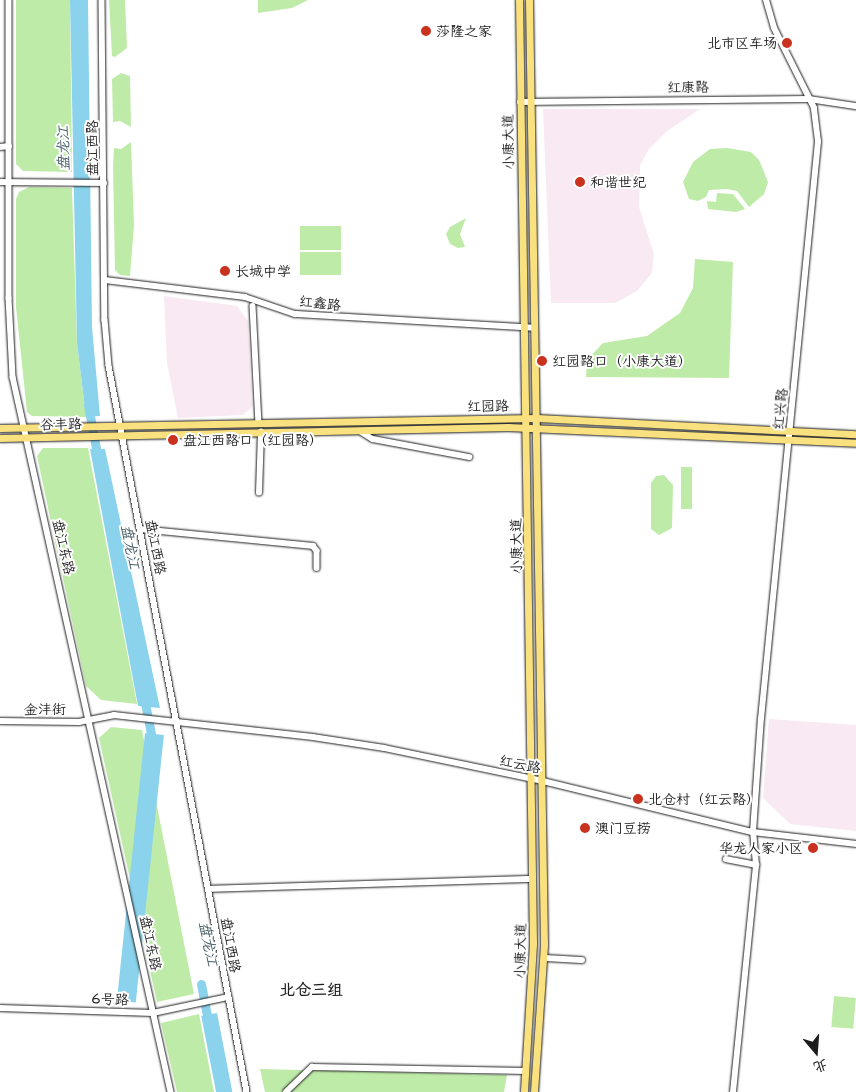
<!DOCTYPE html>
<meta charset="utf-8">
<style>
body{margin:0}
#map{position:relative;width:856px;height:1092px;overflow:hidden;background:#fff;font-family:"Shantell Sans","LXGW WenKai TC",sans-serif}
div>[style]{position:absolute}
[style*='--x']{left:calc(var(--x)*1px);top:calc(var(--y)*1px);width:calc(var(--w)*1px);rotate:calc(var(--a)*1deg)}
.built>*{inset:0;background:#f8e9f3}
.green>*{inset:0;background:#bfeba8;transform-origin:0 0}
.water>*{inset:0;background:#8bd2ec;transform-origin:0 0}
.river>*{height:9px;margin:-4.5px;padding:0 4.5px;transform-origin:4.5px;border-radius:4.5px;background:#8bd2ec}
.roads{filter:drop-shadow(0 0 1px #1c1c1c) drop-shadow(0 0 1px #1c1c1c)}
.minor>*{height:5.5px;margin:-2.75px;padding:0 2.75px;transform-origin:2.75px;border-radius:2.75px;background:#fff}
.major>*{height:7px;margin:-3.5px;padding:0 3.5px;transform-origin:3.5px;border-radius:3.5px;background:#fae180}
.dots>*{width:14px;height:14px;translate:-50% -50%;box-sizing:border-box;border:2px solid #fff;border-radius:50%}
span{translate:-50% -50%;white-space:nowrap;text-align:center;line-height:1.15;-webkit-text-stroke:4px #fff;paint-order:stroke}
.poi-label{font-size:14px;color:#1c1c1c}
.left{translate:0 -50%;text-align:left}
.right{translate:-100% -50%;text-align:right}
.street-label{font-size:14px;color:#1c1c1c}
.water-label{font-size:15px;color:#435c65;font-style:italic}
.quarter-label{font-size:16px;color:#1c1c1c;font-weight:700}
.north{position:absolute;left:791px;top:1027px;width:50px;height:50px;-webkit-text-stroke:4px #fff;paint-order:stroke;rotate:162deg;font-size:14px;font-weight:700;line-height:20px;text-align:center;color:#1c1c1c}
.north::after{content:'';display:block;margin:auto;width:18px;height:22px;background:#1c1c1c;clip-path:polygon(50% 0,100% 100%,50% 72%,0 100%)}
</style>
<div id="map">
<div class="built">
<i style="clip-path:polygon(543px 109px,700px 109px,667px 131px,649px 149px,640px 165px,639px 207px,654px 254px,652px 273px,637px 291px,615px 303px,551px 303px)"></i>
<i style="clip-path:polygon(164px 296px,237px 306px,248px 321px,252px 407px,243px 415px,178px 418px,167px 363px)"></i>
<i style="clip-path:polygon(769px 719px,856px 725px,856px 831px,790px 824px,763px 798px)"></i>
</div>
<div class="green">
<i style="clip-path:polygon(16px 0,70px 0,72px 172px,23px 171px,16px 164px)"></i>
<i style="clip-path:polygon(109px 0,125px 0,127px 48px,115px 57px,112px 56px)"></i>
<i style="clip-path:polygon(258px 0,308px 0,292px 8px,258px 13px)"></i>
<i style="clip-path:polygon(121px 73px,130px 76px,131px 127px,120px 121px,113px 122px,112px 79px)"></i>
<i style="clip-path:polygon(131px 142px,134px 225px,130px 276px,120px 275px,115px 270px,113px 165px,114px 148px,121px 149px)"></i>
<i style="clip-path:polygon(727px 148px,751px 152px,759px 160px,768px 182px,764px 194px,749px 207px,737px 191px,727px 189px,709px 190px,706px 197px,698px 201px,689px 199px,683px 182px,693px 162px,710px 149px)"></i>
<i style="clip-path:polygon(29px 187px,72px 188px,77px 343px,86px 417px,32px 416px,27px 412px,16px 307px,16px 199px,19px 192px)"></i>
<i style="clip-path:polygon(717px 193px,733px 194px,745px 209px,736px 212px,708px 209px,707px 201px,716px 202px)"></i>
<i style="clip-path:polygon(466px 218px,460px 234px,465px 247px,458px 248px,450px 244px,446px 234px,450px 227px)"></i>
<i style="left:341px;top:226px;width:24px;height:41px;rotate:90deg"></i>
<i style="left:300px;top:252px;width:41px;height:23px"></i>
<i style="clip-path:polygon(695px 259px,733px 262px,729px 378px,586px 377px,587px 360px,603px 343px,647px 336px,680px 313px,693px 288px)"></i>
<i style="clip-path:polygon(43px 448px,88px 448px,137px 704px,101px 700px,86px 686px,37px 456px)"></i>
<i style="left:681px;top:467px;width:11px;height:42px"></i>
<i style="clip-path:polygon(664px 475px,673px 485px,672px 528px,659px 535px,651px 529px,651px 483px,656px 476px)"></i>
<i style="clip-path:polygon(111px 727px,142px 730px,194px 994px,157px 1002px,99px 738px)"></i>
<i style="left:834px;top:996px;width:22px;height:31px;rotate:5deg"></i>
<i style="clip-path:polygon(199px 1014px,214px 1092px,177px 1092px,161px 1023px)"></i>
<i style="clip-path:polygon(260px 1069px,507px 1075px,504px 1092px,265px 1092px)"></i>
</div>
<div class="water">
<i style="clip-path:polygon(70px 0,88px 0,92px 327px,100px 416px,86px 417px,77px 343px)"></i>
<i style="clip-path:polygon(90px 449px,105px 449px,160px 708px,138px 706px)"></i>
<i style="left:145px;top:733px;width:19px;height:269px;rotate:6deg"></i>
<i style="left:217px;top:1013px;width:81px;height:16px;rotate:79deg"></i>
</div>
<div class="river">
<i style="--x:88;--y:405;--w:55;--a:79.5"></i>
<i style="--x:144;--y:698;--w:47;--a:78.9"></i>
<i style="--x:201;--y:984;--w:43;--a:79.2"></i>
</div>
<div class="roads">
<div class="minor">
<i style="--x:9;--y:0;--w:298;--a:90"></i>
<i style="--x:9;--y:298;--w:79;--a:87.1"></i>
<i style="--x:13;--y:377;--w:732;--a:77.54"></i>
<i style="--x:102;--y:0;--w:320;--a:89.5"></i>
<i style="--x:105;--y:320;--w:46;--a:85"></i>
<i style="--x:109;--y:366;--w:739;--a:79.24"></i>
<i style="--x:520;--y:102;--w:289;--a:-0.6"></i>
<i style="--x:809;--y:99;--w:48;--a:8.5"></i>
<i style="--x:0;--y:147;--w:9;--a:-6"></i>
<i style="--x:0;--y:182;--w:104;--a:0.6"></i>
<i style="--x:105;--y:280;--w:141;--a:6.9"></i>
<i style="--x:245;--y:297;--w:53;--a:18.8"></i>
<i style="--x:295;--y:314;--w:240;--a:3.3"></i>
<i style="--x:253;--y:306;--w:118;--a:87.1"></i>
<i style="--x:360;--y:431;--w:15;--a:32"></i>
<i style="--x:373;--y:439;--w:98;--a:10.6"></i>
<i style="--x:259;--y:493;--w:61;--a:-88.1"></i>
<i style="--x:140;--y:529;--w:174;--a:5.6"></i>
<i style="--x:313;--y:546;--w:6;--a:51"></i>
<i style="--x:317;--y:551;--w:17;--a:90"></i>
<i style="--x:0;--y:721;--w:79;--a:0.7"></i>
<i style="--x:79;--y:722;--w:36;--a:-11"></i>
<i style="--x:114;--y:715;--w:200;--a:6.3"></i>
<i style="--x:313;--y:737;--w:72;--a:8.8"></i>
<i style="--x:384;--y:748;--w:162;--a:11.7"></i>
<i style="--x:543;--y:781;--w:216;--a:13.7"></i>
<i style="--x:753;--y:832;--w:104;--a:6.6"></i>
<i style="--x:726;--y:859;--w:31;--a:11"></i>
<i style="--x:208;--y:889;--w:324;--a:-1.8"></i>
<i style="--x:544;--y:958;--w:38;--a:3"></i>
<i style="--x:0;--y:1008;--w:153;--a:1.9"></i>
<i style="--x:153;--y:1013;--w:77;--a:-12"></i>
<i style="--x:286;--y:1092;--w:36;--a:-44"></i>
<i style="--x:312;--y:1067;--w:214;--a:1.1"></i>
<i style="--x:733;--y:1092;--w:228;--a:-84.2"></i>
<i style="--x:756;--y:865;--w:33;--a:-95"></i>
<i style="--x:753;--y:832;--w:113;--a:-86"></i>
<i style="--x:761;--y:719;--w:580;--a:-84.36"></i>
<i style="--x:818;--y:142;--w:34;--a:-97"></i>
<i style="--x:814;--y:108;--w:89;--a:-116.6"></i>
<i style="--x:774;--y:28;--w:29;--a:-106"></i>
</div>
<div class="major">
<i style="--x:519;--y:0;--w:944;--a:89.15"></i>
<i style="--x:533;--y:944;--w:148;--a:93.5"></i>
<i style="--x:529;--y:0;--w:945;--a:89.09"></i>
<i style="--x:544;--y:945;--w:147;--a:93.9"></i>
<i style="--x:0;--y:428;--w:537;--a:-1.07"></i>
<i style="--x:537;--y:418;--w:319;--a:2.9"></i>
<i style="--x:0;--y:438;--w:508;--a:-1.24"></i>
<i style="--x:508;--y:427;--w:348;--a:2.6"></i>
</div>
</div>
<div class="dots">
<i style="left:426px;top:31px;background:#c8321e"></i>
<i style="left:787px;top:43px;background:#c8321e"></i>
<i style="left:580px;top:182px;background:#c8321e"></i>
<i style="left:225px;top:271px;background:#c8321e"></i>
<i style="left:542px;top:361px;background:#c8321e"></i>
<i style="left:173px;top:440px;background:#c8321e"></i>
<i style="left:638px;top:799px;background:#c8321e"></i>
<i style="left:585px;top:828px;background:#c8321e"></i>
<i style="left:813px;top:848px;background:#c8321e"></i>
</div>
<div class="poi-label">
<span class="left" style="left:436px;top:31px">莎隆之家</span>
<span class="right" style="left:777px;top:43px">北市区车场</span>
<span class="left" style="left:590px;top:182px">和谐世纪</span>
<span class="left" style="left:235px;top:271px">长城中学</span>
<span class="left" style="left:552px;top:361px">红园路口（小康大道）</span>
<span class="left" style="left:183px;top:440px">盘江西路口（红园路）</span>
<span class="left" style="left:648px;top:799px">北仓村（红云路）</span>
<span class="left" style="left:595px;top:828px">澳门豆捞</span>
<span class="right" style="left:803px;top:848px">华龙人家小区</span>
</div>
<div class="street-label">
<span style="left:688px;top:87px;rotate:-1deg">红康路</span>
<span style="left:508px;top:142px;rotate:-91deg">小康大道</span>
<span style="left:92px;top:148px;rotate:-90deg">盘江西路</span>
<span style="left:320px;top:303px;rotate:6deg">红鑫路</span>
<span style="left:488px;top:406px;rotate:-1deg">红园路</span>
<span style="left:780px;top:409px;rotate:-84deg">红兴路</span>
<span style="left:61px;top:424px;rotate:-1deg">谷丰路</span>
<span style="left:516px;top:546px;rotate:-91deg">小康大道</span>
<span style="left:64px;top:547px;rotate:77deg">盘江东路</span>
<span style="left:156px;top:547px;rotate:79deg">盘江西路</span>
<span style="left:45px;top:709px">金沣街</span>
<span style="left:520px;top:764px;rotate:11deg">红云路</span>
<span style="left:151px;top:943px;rotate:78deg">盘江东路</span>
<span style="left:231px;top:945px;rotate:80deg">盘江西路</span>
<span style="left:520px;top:951px;rotate:-89deg">小康大道</span>
<span style="left:110px;top:999px;rotate:2deg">6号路</span>
</div>
<div class="water-label">
<span style="left:64px;top:148px;rotate:-91deg">盘龙江</span>
<span style="left:130px;top:547px;rotate:79deg">盘龙江</span>
<span style="left:208px;top:944px;rotate:79deg">盘龙江</span>
</div>
<div class="quarter-label">
<span style="left:311px;top:990px">北仓三组</span>
</div>
<div class="north">北</div>
</div>
